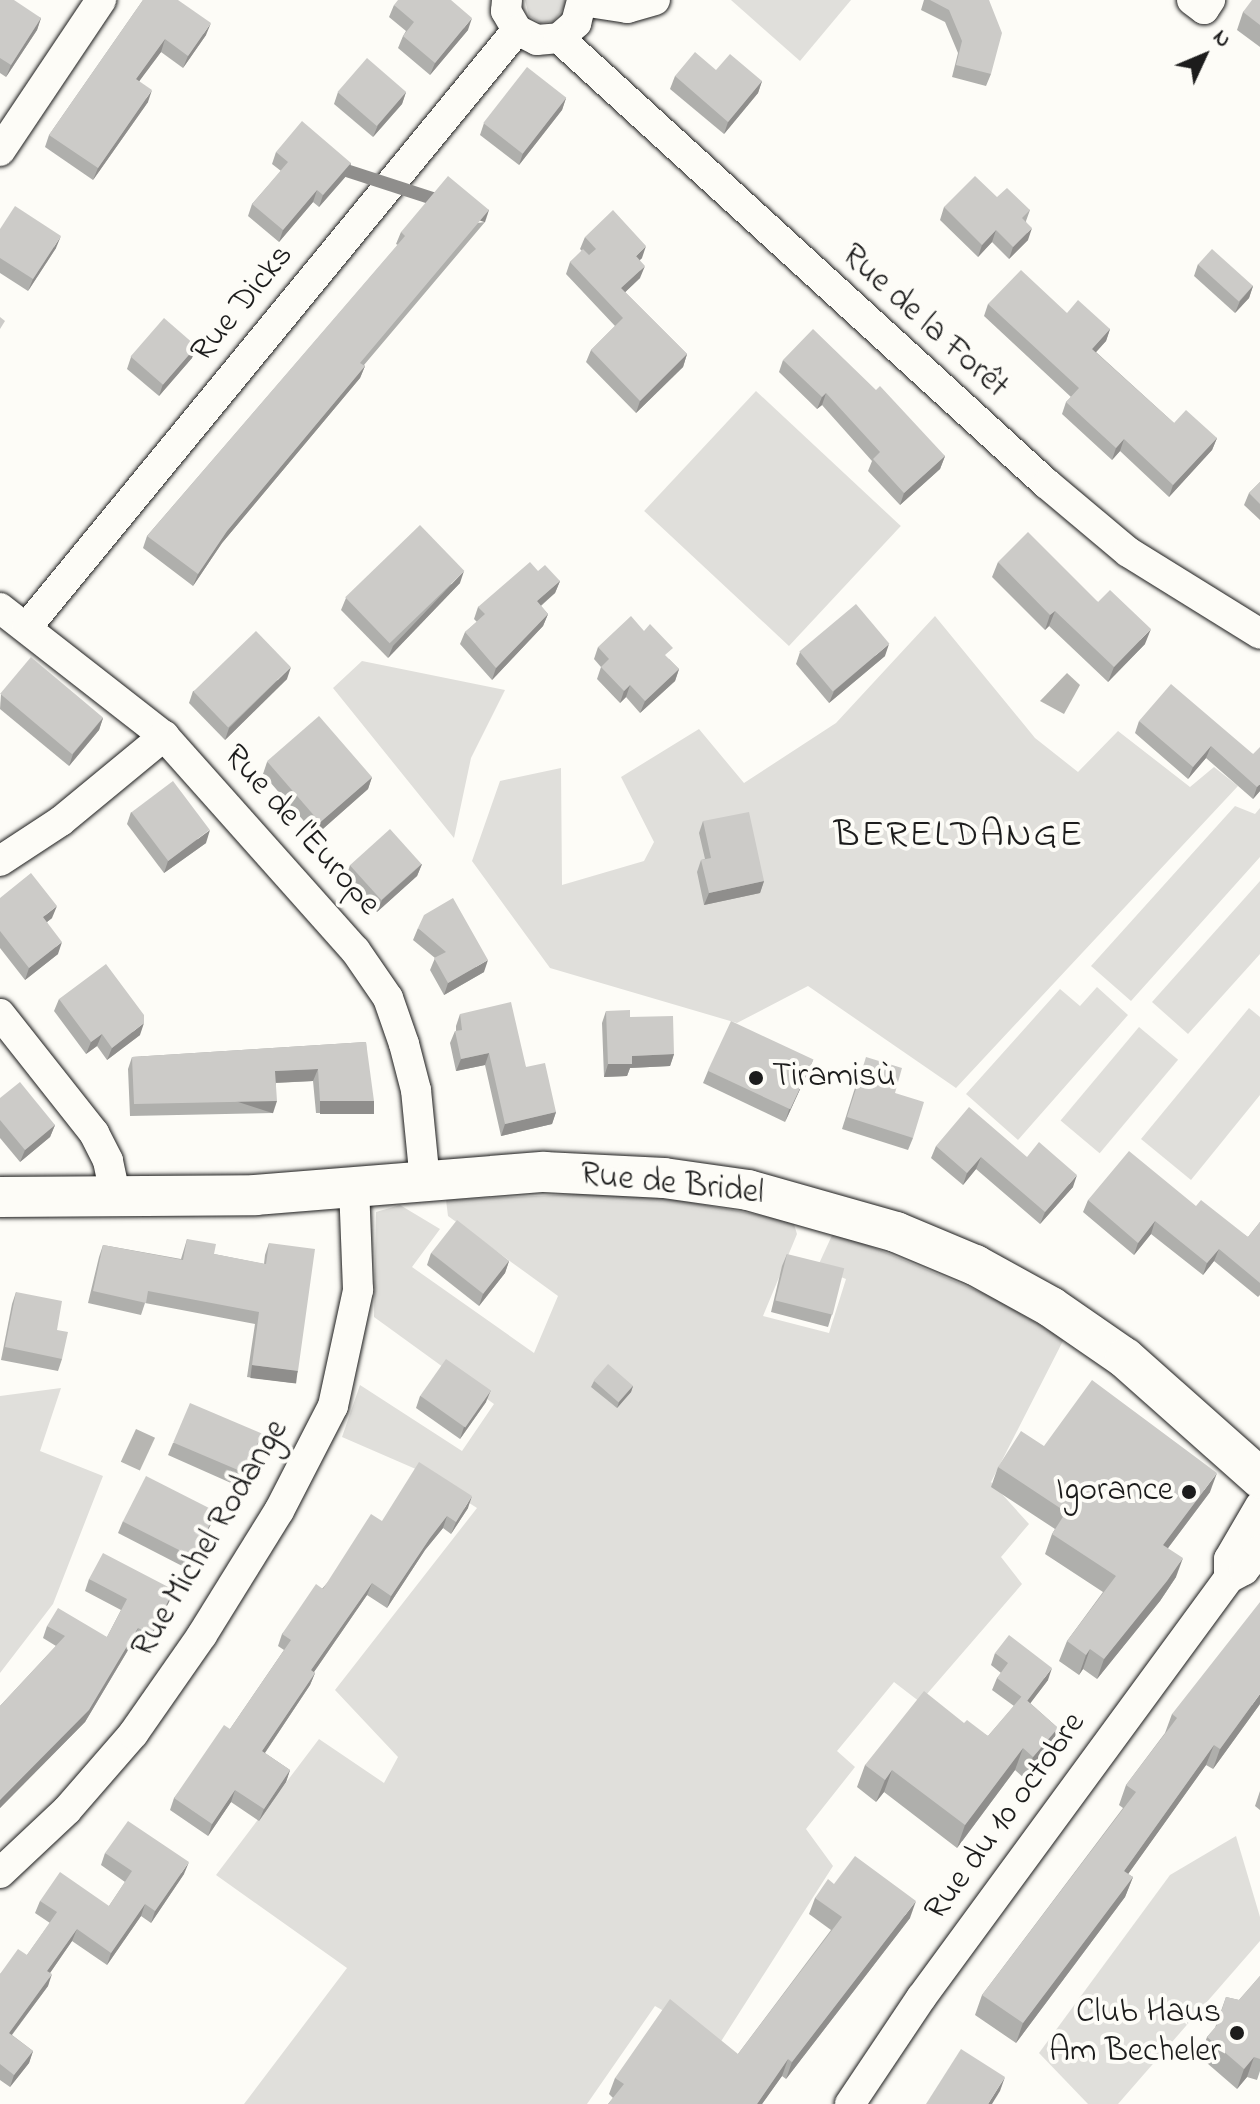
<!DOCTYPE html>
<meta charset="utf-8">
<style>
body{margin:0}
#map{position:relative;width:1260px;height:2104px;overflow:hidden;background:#fdfcf7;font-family:"Indie Flower",sans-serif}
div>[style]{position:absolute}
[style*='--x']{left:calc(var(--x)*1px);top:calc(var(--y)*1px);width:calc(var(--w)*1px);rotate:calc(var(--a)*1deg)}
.green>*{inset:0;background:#e0dfdb;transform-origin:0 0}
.water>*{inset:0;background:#b7b6b2;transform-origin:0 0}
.roads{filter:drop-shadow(0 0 2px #1c1c1c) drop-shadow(0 0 2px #1c1c1c)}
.minor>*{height:30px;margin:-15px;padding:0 15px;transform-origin:15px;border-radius:15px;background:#fdfcf7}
.major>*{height:40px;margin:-20px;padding:0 20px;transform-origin:20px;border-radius:20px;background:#fdfcf7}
.wall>*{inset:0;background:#afafac}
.shaded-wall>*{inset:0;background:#8f8e8c;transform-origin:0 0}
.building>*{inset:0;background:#cccbc8;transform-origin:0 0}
.dots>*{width:22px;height:22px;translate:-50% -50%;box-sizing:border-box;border:4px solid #fdfcf7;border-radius:50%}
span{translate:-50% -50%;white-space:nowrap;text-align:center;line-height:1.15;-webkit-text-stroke:8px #fdfcf7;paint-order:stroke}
.street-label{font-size:34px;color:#1c1c1c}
.poi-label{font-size:34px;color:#1c1c1c}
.left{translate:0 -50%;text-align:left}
.right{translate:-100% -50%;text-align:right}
.quarter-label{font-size:38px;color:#1c1c1c;letter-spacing:2px}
.north{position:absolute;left:1164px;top:16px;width:80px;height:80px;-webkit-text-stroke:6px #fdfcf7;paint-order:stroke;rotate:46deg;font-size:22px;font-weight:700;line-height:32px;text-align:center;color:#1c1c1c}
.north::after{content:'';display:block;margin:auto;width:28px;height:36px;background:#1c1c1c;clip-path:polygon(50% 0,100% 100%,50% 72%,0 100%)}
</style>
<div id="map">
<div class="green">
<i style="clip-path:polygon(525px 0,565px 0,566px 5px,554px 21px,541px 23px,529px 16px)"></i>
<i style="clip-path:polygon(731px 0,851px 0,800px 61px)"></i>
<i style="left:756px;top:391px;width:198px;height:164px;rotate:43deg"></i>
<i style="clip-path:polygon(935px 616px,1035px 738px,1078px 772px,1118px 731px,1190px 787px,1214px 767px,1238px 786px,956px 1088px,808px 986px,737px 1023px,550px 968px,472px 861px,500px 781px,561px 768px,562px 885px,644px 861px,654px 842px,621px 777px,699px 729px,744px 783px,836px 723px)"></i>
<i style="clip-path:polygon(362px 661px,505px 690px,471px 758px,454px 838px,333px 688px)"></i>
<i style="clip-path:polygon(1235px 806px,1255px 814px,1260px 808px,1260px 857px,1131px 1001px,1091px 966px)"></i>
<i style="clip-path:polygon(1260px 881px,1260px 954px,1188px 1034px,1152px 1002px)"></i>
<i style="clip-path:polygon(1097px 987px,1128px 1015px,1018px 1140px,966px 1094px,1060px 989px,1080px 1006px)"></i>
<i style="clip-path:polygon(1249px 1008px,1260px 1017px,1260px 1095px,1191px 1180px,1141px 1139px)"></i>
<i style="left:1139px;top:1027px;width:51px;height:122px;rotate:40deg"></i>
<i style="clip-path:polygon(599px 1193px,672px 1199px,793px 1221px,797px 1234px,763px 1316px,829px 1333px,846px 1279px,817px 1268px,834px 1231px,990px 1296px,1064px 1339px,991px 1482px,1029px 1524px,1001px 1557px,1022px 1584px,920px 1702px,894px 1682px,837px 1751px,855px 1767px,806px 1829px,833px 1866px,720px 2043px,655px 2006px,587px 2104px,244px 2104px,347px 1968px,216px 1875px,319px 1739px,384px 1783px,398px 1757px,335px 1690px,477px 1508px,418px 1470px,342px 1437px,360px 1385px,462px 1451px,494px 1404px,374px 1317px,376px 1212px,400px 1205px,440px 1229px,412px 1267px,534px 1353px,558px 1296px,448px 1216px,446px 1200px)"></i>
<i style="clip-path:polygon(61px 1388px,40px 1451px,103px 1476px,53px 1604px,0 1673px,0 1396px)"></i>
<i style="clip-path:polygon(1236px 1836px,1260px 1917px,1260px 1941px,1118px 2104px,1088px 2104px,1039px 2053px,1170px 1875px)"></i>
</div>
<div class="water">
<i style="clip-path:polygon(1067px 673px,1080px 685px,1064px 714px,1040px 701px)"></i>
<i style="left:136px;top:1429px;width:21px;height:36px;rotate:25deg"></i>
</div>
<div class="roads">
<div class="minor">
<i style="--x:507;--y:0;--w:11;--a:95"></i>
<i style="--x:506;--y:11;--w:22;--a:60"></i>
<i style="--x:517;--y:30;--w:22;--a:27"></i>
<i style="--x:537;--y:40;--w:22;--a:-5"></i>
<i style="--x:559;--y:38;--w:23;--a:-41"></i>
<i style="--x:576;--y:23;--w:24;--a:-75"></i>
<i style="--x:1192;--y:0;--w:15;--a:37"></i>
<i style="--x:1204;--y:9;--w:11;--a:-56"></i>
<i style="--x:582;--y:1;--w:46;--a:8.8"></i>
<i style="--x:627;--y:8;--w:29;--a:-16"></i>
<i style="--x:559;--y:38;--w:661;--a:42.43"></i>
<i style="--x:1047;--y:484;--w:106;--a:40"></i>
<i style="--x:1128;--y:552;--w:155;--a:31.8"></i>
<i style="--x:0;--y:151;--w:182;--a:-56.2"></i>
<i style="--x:0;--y:608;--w:208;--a:38"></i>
<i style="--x:164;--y:736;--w:287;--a:48.3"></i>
<i style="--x:355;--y:950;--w:58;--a:55.5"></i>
<i style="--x:388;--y:998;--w:49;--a:70.8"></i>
<i style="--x:404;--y:1044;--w:48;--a:75.4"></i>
<i style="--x:416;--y:1090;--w:91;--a:84.4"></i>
<i style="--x:27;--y:627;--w:772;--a:-50.62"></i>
<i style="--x:0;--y:861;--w:73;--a:-33.3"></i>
<i style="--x:61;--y:821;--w:134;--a:-39.5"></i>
<i style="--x:0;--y:1014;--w:152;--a:51.7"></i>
<i style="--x:94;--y:1133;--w:31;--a:63"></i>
<i style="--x:108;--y:1161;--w:39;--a:78"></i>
<i style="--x:1229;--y:1578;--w:19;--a:-90"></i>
<i style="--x:1229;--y:1559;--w:61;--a:-59.7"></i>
<i style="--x:0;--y:1873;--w:92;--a:-43.2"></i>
<i style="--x:67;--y:1810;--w:101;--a:-49"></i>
<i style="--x:133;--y:1734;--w:121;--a:-55.1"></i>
<i style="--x:202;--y:1635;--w:146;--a:-58.2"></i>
<i style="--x:279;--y:1511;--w:118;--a:-62.8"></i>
<i style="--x:333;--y:1406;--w:119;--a:-77.8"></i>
<i style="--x:358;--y:1290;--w:103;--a:-92.2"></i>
<i style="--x:850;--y:2104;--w:128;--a:-56.2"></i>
<i style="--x:921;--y:1998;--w:521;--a:-53.75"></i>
<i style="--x:1229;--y:1578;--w:17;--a:-28"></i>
<i style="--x:1244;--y:1570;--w:26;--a:-51"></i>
</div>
<div class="major">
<i style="--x:0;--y:1197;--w:255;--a:-0.4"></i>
<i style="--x:255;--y:1195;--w:290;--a:-4.6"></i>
<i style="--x:544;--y:1172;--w:120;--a:2.9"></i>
<i style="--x:664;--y:1178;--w:85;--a:8.1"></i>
<i style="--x:748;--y:1190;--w:154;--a:15.8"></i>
<i style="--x:896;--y:1232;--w:86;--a:22.7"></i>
<i style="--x:975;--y:1265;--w:87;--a:28.9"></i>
<i style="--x:1051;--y:1307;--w:90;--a:34.6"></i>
<i style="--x:1125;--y:1358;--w:181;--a:41.6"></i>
</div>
</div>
<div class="wall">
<i style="clip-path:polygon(0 0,41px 18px,37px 30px,6px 77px,0 73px)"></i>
<i style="clip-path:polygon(143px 0,206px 35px,183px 68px,161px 52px,139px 81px,148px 102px,93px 180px,45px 147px,49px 135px)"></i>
<i style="clip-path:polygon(924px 0,989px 0,991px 74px,986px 86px,952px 77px,958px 53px,945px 22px,921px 10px)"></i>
<i style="clip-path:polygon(1260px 0,1260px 47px,1237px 30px,1243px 12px)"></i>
<i style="clip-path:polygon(394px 5px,468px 30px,430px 75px,398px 48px,403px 36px,406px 31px,389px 17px)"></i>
<i style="clip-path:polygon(716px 70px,762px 81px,758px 93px,724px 134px,670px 89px,675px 76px)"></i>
<i style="clip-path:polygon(338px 92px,406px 92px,402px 104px,373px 137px,334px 104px)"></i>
<i style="clip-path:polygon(566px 98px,562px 110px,519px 165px,480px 135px,484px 123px)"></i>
<i style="clip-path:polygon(276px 152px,351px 163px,347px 175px,319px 207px,313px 202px,279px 242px,248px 216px,252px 204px,281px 171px,272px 164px)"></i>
<i style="clip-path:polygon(997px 197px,1030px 210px,1026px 221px,1028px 240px,1009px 259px,992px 242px,978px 257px,940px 220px,944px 207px)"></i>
<i style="clip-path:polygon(485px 222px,364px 365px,365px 366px,360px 378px,222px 543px,193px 586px,143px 548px,147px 536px,398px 245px,396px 244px,401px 232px)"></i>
<i style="clip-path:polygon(0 229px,56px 248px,28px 291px,0 273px)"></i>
<i style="clip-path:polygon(585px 237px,642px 258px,640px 260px,640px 278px,625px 292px,687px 354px,683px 367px,636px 413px,586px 362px,591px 350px,615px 326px,566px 274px,570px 262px,582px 251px,580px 249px)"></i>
<i style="clip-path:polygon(1198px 264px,1253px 286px,1249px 298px,1235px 313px,1194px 276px)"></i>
<i style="clip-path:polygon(988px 304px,1067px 313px,1110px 329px,1106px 341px,1096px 352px,1174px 423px,1217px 438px,1212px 450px,1169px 497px,1120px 451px,1112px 460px,1062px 414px,1066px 402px,1071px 397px,984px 316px)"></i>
<i style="clip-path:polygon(196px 346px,192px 358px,159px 396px,127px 369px,131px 357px)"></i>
<i style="clip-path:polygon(783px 360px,945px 456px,940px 469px,900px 505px,868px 471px,872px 461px,822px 405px,817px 409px,779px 372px)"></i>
<i style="clip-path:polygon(1260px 482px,1260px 520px,1244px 505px,1249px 493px)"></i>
<i style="clip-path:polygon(998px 562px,1098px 602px,1145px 644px,1108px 682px,1049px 626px,1045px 630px,992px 577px)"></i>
<i style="clip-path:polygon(538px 571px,560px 581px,555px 593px,541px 606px,548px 614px,543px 626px,492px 680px,460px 644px,465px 632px,477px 622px,474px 619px,478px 607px)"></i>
<i style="clip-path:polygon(460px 583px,388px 658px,341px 610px,346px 598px)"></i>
<i style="clip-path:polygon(598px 647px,669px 659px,679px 669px,675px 681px,640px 713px,626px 697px,620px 703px,597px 679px,601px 667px,594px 659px)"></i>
<i style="clip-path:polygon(800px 652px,885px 656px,829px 703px,796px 664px)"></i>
<i style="clip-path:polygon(287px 679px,225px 740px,189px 703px,193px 691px)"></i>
<i style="clip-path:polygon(1px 694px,103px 718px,99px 730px,69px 766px,0 709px)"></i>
<i style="clip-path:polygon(1139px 721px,1253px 754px,1260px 791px,1253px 799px,1206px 758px,1188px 779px,1135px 733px)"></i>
<i style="clip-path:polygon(267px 762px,372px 777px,368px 789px,316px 835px,263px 774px)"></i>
<i style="clip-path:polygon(131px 812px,206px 843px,164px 873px,127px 824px)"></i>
<i style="clip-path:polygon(703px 821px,764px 881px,760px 893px,704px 905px,697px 872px,701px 860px,705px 859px,699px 833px)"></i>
<i style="clip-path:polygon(422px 864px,417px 876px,377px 912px,346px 878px,350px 865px)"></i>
<i style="clip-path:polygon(0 898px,52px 918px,47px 922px,58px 954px,25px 980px,0 948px)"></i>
<i style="clip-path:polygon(418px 928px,484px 972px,444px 995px,430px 970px,435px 958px,413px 940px)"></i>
<i style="clip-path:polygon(59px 999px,140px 1035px,107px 1060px,97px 1046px,86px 1054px,54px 1011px)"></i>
<i style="clip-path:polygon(606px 1011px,674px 1054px,670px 1066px,630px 1068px,627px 1076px,604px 1077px,602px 1023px)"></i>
<i style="clip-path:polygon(460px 1014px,526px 1067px,556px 1112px,552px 1124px,501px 1136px,485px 1065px,456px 1071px,450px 1043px,455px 1031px,456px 1031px,456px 1026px)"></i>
<i style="clip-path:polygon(366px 1042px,370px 1113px,316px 1113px,313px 1081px,276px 1083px,273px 1113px,130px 1116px,128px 1069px,132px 1057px)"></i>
<i style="clip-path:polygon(813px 1060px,785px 1122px,703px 1083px,708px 1071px)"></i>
<i style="clip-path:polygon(861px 1069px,895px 1093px,913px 1138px,908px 1150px,842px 1129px)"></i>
<i style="clip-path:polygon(0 1098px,55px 1125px,50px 1137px,20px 1162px,0 1138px)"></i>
<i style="clip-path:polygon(936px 1146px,1027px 1157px,1073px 1187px,1040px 1224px,976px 1169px,963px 1185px,931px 1158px)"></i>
<i style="clip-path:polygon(1088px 1200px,1196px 1206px,1248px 1237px,1260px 1222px,1260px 1295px,1258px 1297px,1214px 1261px,1203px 1275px,1151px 1234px,1134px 1255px,1083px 1212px)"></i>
<i style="clip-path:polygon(187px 1239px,214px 1254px,264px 1264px,265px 1255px,269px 1243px,298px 1371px,293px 1383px,247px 1377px,255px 1324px,145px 1303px,141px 1315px,88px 1303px,99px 1257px,103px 1245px,181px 1259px)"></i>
<i style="clip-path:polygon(431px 1253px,509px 1261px,505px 1273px,479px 1306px,427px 1265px)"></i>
<i style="clip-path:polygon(787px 1254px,832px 1314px,828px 1327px,771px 1312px,782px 1266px)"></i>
<i style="clip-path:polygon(16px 1292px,57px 1330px,62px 1359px,58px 1371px,1px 1360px,12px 1304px)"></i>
<i style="clip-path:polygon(594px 1381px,633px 1386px,631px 1392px,617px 1408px,591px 1387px)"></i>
<i style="clip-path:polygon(420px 1396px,486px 1402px,460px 1439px,416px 1408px)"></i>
<i style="clip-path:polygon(262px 1434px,240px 1487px,168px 1455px,173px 1443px)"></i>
<i style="clip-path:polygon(1044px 1446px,1210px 1492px,1168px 1548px,1176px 1577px,1160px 1601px,1097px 1679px,1083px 1669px,1079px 1675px,1059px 1661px,1067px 1641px,1103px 1592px,1045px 1554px,1052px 1534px,1055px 1529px,991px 1487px,998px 1467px)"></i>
<i style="clip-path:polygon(468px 1508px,451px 1534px,443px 1528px,425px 1550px,387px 1608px,367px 1595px,314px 1672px,315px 1673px,310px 1685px,265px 1753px,290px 1770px,286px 1782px,259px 1821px,231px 1802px,208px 1836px,170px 1810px,174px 1798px,230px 1729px,284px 1650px,278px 1646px,282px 1634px,382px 1521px)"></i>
<i style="clip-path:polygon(216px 1512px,211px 1524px,188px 1569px,118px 1533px,123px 1521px)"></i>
<i style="clip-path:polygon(89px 1579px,174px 1590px,169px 1602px,146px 1646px,134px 1640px,85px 1722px,0 1808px,0 1706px,56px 1646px,43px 1638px,47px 1626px,107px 1637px,121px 1610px,85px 1591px)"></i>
<i style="clip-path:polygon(995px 1653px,1048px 1680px,1030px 1703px,1058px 1728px,1050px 1750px,1025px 1779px,1015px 1770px,957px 1848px,884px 1792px,876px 1802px,857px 1787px,865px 1765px,964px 1723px,988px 1736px,1014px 1706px,992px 1690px,997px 1678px,1001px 1673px,991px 1665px)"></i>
<i style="clip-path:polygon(1260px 1704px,1213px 1769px,1206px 1765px,1128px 1874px,1133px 1877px,1125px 1897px,1016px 2043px,975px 2015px,982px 1995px,1123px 1808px,1119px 1805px,1126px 1785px,1165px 1733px,1172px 1714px)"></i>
<i style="clip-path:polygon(1260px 1791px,1260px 1810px,1255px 1806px)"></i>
<i style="clip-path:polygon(105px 1853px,184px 1874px,151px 1923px,141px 1916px,107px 1965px,72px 1941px,50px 1973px,48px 1986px,12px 2035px,33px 2051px,29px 2063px,10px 2087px,0 2080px,0 1974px,27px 1955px,50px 1923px,35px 1913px,40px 1901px,109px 1906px,125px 1882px,101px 1865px)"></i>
<i style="clip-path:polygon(834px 1884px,910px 1918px,786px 2079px,782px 2076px,762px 2104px,608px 2104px,613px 2098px,609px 2094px,615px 2078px,738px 2054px,831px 1930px,809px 1914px,815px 1898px)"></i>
<i style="clip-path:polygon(1260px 1976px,1260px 2071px,1257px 2080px,1247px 2077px,1237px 2089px,1200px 2057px,1207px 2037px,1215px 2028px,1226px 1997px,1239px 2000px)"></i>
</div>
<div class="shaded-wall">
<i style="clip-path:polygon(41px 18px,37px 30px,6px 77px,11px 65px)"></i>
<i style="clip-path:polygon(472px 18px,468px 30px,430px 75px,435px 63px)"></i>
<i style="clip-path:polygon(211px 23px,206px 35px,183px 68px,188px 56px)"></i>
<i style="clip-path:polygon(165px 39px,161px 52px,132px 91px,136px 79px)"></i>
<i style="clip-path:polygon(762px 81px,758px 93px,724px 134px,728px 122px)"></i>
<i style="clip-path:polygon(152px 90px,148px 102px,93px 180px,98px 168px)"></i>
<i style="clip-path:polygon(406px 92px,402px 104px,373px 137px,378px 125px)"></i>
<i style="clip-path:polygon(566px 98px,562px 110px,519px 165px,523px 153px)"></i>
<i style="clip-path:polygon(351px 163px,347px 175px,319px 207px,323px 195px)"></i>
<i style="clip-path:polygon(317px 190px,313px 202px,279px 242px,283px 230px)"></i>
<i style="left:489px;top:210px;width:13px;height:200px;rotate:108deg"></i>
<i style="clip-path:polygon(1032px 228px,1028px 240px,1009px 259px,1013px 247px)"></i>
<i style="clip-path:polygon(996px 230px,992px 242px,978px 257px,982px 245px)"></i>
<i style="clip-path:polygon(61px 236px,56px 248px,28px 291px,33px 279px)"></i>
<i style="clip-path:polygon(646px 246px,642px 258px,631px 268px,636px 256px)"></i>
<i style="clip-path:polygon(645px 266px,640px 278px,617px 300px,621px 288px)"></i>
<i style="clip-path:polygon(1253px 286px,1249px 298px,1235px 313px,1240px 301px)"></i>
<i style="clip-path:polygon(1110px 329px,1106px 341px,1088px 361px,1092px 349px)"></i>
<i style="clip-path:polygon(196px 346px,192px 358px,159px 396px,163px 384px)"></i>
<i style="clip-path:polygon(687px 354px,683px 367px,636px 413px,640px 401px)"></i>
<i style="clip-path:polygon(365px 366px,360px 378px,222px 543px,193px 586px,198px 574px,227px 531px)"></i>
<i style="clip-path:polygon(826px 393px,822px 405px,817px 409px,822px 397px)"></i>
<i style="clip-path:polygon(1217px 438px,1212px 450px,1169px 497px,1173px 485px)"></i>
<i style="clip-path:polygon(1124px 439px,1120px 451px,1112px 460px,1116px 448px)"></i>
<i style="clip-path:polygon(945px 456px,940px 469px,900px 505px,904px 493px)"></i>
<i style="clip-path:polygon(464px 571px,460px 583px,388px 658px,393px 646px)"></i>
<i style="clip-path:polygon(560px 581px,555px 593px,532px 613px,537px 601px)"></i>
<i style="clip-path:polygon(1055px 611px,1049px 626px,1045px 630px,1050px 615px)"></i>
<i style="clip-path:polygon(548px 614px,543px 626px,492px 680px,496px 668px)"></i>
<i style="clip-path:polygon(1151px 629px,1145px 644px,1108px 682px,1114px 667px)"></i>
<i style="clip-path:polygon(889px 644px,885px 656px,829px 703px,834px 691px)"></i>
<i style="clip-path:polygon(291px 667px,287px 679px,225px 740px,229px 728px)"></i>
<i style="clip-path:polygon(679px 669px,675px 681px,640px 713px,645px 701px)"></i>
<i style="clip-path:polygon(630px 685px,626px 697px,620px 703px,624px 691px)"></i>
<i style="clip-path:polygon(103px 718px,99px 730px,69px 766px,73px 754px)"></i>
<i style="clip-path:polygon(1211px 746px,1206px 758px,1188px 779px,1193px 767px)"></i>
<i style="clip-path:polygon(372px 777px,368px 789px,316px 835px,320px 822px)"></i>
<i style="clip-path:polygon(1260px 784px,1260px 791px,1253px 799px,1257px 787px)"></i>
<i style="clip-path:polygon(210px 830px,206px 843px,164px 873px,168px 861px)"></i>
<i style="clip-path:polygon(422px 864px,417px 876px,377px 912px,382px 900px)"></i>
<i style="clip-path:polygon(764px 881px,760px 893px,704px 905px,709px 893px)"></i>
<i style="clip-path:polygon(57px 906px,52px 918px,38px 929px,43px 917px)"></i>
<i style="clip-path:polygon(62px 942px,58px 954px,25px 980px,29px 968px)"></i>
<i style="clip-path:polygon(488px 960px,484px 972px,444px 995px,448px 983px)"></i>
<i style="clip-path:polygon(144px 1023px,140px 1035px,107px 1060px,112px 1048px)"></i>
<i style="clip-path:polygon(102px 1034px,97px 1046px,86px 1054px,91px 1042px)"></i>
<i style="clip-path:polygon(489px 1053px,485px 1065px,456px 1071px,461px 1059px)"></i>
<i style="clip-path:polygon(674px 1054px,670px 1066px,630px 1068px,627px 1076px,604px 1077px,608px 1064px,632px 1056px)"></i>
<i style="clip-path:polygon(813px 1060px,808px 1072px,785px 1122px,789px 1110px)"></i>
<i style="clip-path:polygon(318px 1069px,313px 1081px,271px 1083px,275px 1071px)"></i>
<i style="left:277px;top:1101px;width:13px;height:143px;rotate:108deg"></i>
<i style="left:320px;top:1101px;width:54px;height:13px"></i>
<i style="clip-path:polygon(556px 1112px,552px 1124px,501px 1136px,505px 1124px)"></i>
<i style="clip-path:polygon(55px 1125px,50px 1137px,20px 1162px,25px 1150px)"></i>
<i style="clip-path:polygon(981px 1157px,976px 1169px,963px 1185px,967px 1173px)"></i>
<i style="clip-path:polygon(1077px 1175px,1073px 1187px,1040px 1224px,1045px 1212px)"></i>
<i style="clip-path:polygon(1155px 1221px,1151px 1234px,1134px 1255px,1138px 1243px)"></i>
<i style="clip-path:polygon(1219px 1249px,1214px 1261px,1203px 1275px,1207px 1263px)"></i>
<i style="clip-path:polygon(509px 1261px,505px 1273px,479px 1306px,483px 1294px)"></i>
<i style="left:252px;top:1365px;width:46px;height:13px;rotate:7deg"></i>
<i style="clip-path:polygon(633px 1386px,631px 1392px,617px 1408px,619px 1402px)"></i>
<i style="clip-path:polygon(491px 1390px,486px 1402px,460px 1439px,464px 1427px)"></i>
<i style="clip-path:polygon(1217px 1473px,1210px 1492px,1156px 1564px,1163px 1545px)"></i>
<i style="clip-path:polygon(472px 1496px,468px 1508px,451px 1534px,456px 1522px)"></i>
<i style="clip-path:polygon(216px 1512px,211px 1524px,188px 1569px,192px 1557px)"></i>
<i style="clip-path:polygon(447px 1516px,443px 1528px,425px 1550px,387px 1608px,391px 1596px,430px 1538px)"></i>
<i style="clip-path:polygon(1183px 1558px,1176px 1577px,1160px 1601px,1097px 1679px,1104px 1659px)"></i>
<i style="clip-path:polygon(372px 1583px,367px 1595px,307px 1682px,311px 1670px)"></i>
<i style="clip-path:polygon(174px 1590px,169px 1602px,146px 1646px,151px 1634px)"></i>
<i style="clip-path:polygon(138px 1628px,134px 1640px,85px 1722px,0 1808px,0 1800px)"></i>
<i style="clip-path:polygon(1090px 1649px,1083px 1669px,1079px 1675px,1086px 1655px)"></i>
<i style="clip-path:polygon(1052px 1668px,1048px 1680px,1023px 1713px,1027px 1701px)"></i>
<i style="clip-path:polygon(315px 1673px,310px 1685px,258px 1763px,262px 1751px)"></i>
<i style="clip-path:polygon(1260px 1694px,1260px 1704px,1213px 1769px,1220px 1749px)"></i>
<i style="clip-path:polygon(1058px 1728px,1050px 1750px,1025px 1779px,1033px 1757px)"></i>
<i style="clip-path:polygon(1214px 1745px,1206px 1765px,1116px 1891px,1124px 1871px)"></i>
<i style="clip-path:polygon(1023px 1748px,1015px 1770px,957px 1848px,965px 1825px)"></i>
<i style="clip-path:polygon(290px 1770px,286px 1782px,259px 1821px,264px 1809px)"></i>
<i style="clip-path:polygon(892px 1770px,884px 1792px,876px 1802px,885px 1780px)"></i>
<i style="clip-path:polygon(235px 1790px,231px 1802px,208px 1836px,212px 1824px)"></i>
<i style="clip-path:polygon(189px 1862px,184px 1874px,151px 1923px,155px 1911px)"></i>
<i style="clip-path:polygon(1133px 1877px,1125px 1897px,1016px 2043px,1023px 2023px)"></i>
<i style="clip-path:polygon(916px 1901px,910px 1918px,786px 2079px,792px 2062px)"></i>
<i style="clip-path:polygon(145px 1904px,141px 1916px,107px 1965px,111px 1953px)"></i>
<i style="clip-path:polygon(77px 1929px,72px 1941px,43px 1983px,47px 1971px)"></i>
<i style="clip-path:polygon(52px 1974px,48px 1986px,4px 2045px,9px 2033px)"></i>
<i style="clip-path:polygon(33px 2051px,29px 2063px,10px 2087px,14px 2075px)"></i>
<i style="clip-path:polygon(1254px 2057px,1247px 2077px,1237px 2089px,1244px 2069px)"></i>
<i style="clip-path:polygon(788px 2059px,782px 2076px,762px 2104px,757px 2104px)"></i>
<i style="clip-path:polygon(1005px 2077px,1000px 2091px,992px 2104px,988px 2104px)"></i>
</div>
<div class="building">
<i style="clip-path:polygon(0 0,14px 0,41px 18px,11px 65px,0 58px)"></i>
<i style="clip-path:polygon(143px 0,178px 0,211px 23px,188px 56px,165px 39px,136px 79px,152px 90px,98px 168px,49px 135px)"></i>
<i style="clip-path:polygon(398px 0,451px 0,472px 18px,435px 63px,403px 36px,414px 22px,394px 5px)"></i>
<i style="clip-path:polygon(930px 0,989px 0,1002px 33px,991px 74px,956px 65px,962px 41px,949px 10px)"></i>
<i style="clip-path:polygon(1252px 0,1260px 0,1260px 25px,1243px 12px)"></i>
<i style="clip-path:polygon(695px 52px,716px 70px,730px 54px,762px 81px,728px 122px,675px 76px)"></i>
<i style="left:367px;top:58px;width:52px;height:45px;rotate:41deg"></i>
<i style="left:527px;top:67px;width:50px;height:71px;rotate:38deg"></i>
<i style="clip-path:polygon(302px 121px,351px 163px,323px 195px,317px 190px,283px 230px,252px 204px,288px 162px,276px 152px)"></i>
<i style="clip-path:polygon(448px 176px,489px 210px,360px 363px,365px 366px,227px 531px,198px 574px,147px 536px,405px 236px,401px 232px)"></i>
<i style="clip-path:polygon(975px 176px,997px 197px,1007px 188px,1030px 210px,1022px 218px,1032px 228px,1013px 247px,996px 230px,982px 245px,944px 207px)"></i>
<i style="clip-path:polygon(15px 206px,61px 236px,33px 279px,0 258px,0 229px)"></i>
<i style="clip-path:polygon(613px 210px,646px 246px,636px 256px,645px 266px,621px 288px,687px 354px,640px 401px,591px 350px,623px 318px,570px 262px,583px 249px,589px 255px,596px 249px,585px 237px)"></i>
<i style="left:1212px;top:249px;width:55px;height:21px;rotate:42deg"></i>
<i style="clip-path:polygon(1021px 270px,1067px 313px,1078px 300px,1110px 329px,1092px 349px,1174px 423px,1186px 410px,1217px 438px,1173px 485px,1124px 439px,1116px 448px,1066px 402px,1079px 388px,988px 304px)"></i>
<i style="clip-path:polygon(0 317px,5px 321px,0 329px)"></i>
<i style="left:164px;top:318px;width:43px;height:51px;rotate:41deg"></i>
<i style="clip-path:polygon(813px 329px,876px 390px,880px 386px,945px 456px,904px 493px,873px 459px,880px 452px,826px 393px,822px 397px,783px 360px)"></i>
<i style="clip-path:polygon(1260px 482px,1260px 504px,1249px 493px)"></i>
<i style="left:420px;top:525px;width:64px;height:104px;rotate:46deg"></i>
<i style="clip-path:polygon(1028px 532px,1098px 602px,1110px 590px,1151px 629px,1114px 667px,1055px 611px,1050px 615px,998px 562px)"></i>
<i style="clip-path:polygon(530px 562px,538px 571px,545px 565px,560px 581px,537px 601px,548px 614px,496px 668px,465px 632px,485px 614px,478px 607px)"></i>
<i style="left:856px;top:604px;width:52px;height:74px;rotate:50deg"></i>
<i style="clip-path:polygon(631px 616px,644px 631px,650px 624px,673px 648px,665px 655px,679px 669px,645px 701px,630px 685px,624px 691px,601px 667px,609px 659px,598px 647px)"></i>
<i style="left:256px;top:631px;width:50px;height:87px;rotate:46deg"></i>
<i style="left:31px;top:657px;width:94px;height:48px;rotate:40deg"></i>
<i style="clip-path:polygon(1171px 684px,1253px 754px,1260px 747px,1260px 784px,1257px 787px,1211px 746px,1193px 767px,1139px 721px)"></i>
<i style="left:319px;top:716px;width:81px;height:69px;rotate:49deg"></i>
<i style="left:173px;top:781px;width:61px;height:52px;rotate:53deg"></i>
<i style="clip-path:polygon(749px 812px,764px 881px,709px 893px,701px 860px,711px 858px,703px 821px)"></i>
<i style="left:390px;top:829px;width:47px;height:54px;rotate:48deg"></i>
<i style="clip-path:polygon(31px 873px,57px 906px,43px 917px,62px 942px,29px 968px,0 931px,0 898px)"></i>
<i style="clip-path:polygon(453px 898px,488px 960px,448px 983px,434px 958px,446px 952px,418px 928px,424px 915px)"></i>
<i style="clip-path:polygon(106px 964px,144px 1015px,144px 1023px,112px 1048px,102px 1034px,91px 1042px,59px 999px)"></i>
<i style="clip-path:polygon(511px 1002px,526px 1067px,545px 1063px,556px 1112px,505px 1124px,489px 1053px,461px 1059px,455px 1031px,462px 1030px,460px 1014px)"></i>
<i style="clip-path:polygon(630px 1010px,630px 1017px,673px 1016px,674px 1054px,632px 1056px,632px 1064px,608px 1064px,606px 1011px)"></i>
<i style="left:731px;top:1021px;width:91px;height:55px;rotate:25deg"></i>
<i style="clip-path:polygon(366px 1042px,374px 1101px,320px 1101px,318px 1069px,275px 1071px,277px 1101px,134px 1104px,132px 1057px)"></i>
<i style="clip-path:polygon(866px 1057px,902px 1068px,895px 1093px,924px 1102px,913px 1138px,847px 1117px)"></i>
<i style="clip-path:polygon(20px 1082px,55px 1125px,25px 1150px,0 1120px,0 1098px)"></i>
<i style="clip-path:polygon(969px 1107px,1027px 1157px,1039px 1142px,1077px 1175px,1045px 1212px,981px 1157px,967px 1173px,936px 1146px)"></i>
<i style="clip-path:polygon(1129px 1151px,1196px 1206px,1201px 1200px,1248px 1237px,1260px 1222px,1260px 1283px,1219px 1249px,1207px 1263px,1155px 1221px,1138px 1243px,1088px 1200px)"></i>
<i style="left:457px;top:1220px;width:66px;height:42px;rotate:38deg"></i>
<i style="clip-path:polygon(187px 1239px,216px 1244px,214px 1254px,266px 1264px,269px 1243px,315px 1249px,298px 1371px,252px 1365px,259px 1312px,148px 1291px,146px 1303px,93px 1291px,103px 1245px,183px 1260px)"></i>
<i style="left:787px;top:1254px;width:59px;height:48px;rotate:14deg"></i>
<i style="clip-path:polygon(16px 1292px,62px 1301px,57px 1330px,68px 1332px,62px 1359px,5px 1347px)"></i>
<i style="left:446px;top:1359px;width:55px;height:45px;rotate:35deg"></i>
<i style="left:608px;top:1364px;width:33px;height:22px;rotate:41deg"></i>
<i style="clip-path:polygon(1092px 1380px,1217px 1473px,1163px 1545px,1183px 1558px,1167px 1581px,1104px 1659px,1090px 1649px,1086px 1655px,1067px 1641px,1116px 1576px,1052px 1534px,1066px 1512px,998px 1467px,1021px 1431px,1044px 1446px)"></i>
<i style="left:190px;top:1403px;width:78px;height:43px;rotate:23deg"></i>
<i style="clip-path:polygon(419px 1462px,472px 1496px,456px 1522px,447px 1516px,430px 1538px,391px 1596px,372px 1583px,311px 1670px,315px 1673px,262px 1751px,290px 1770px,264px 1809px,235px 1790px,212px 1824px,174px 1798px,224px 1725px,230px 1729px,291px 1640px,282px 1634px,316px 1584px,323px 1589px,371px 1514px,382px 1521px)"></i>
<i style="left:146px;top:1476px;width:79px;height:51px;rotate:27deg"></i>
<i style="clip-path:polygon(103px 1553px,174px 1590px,151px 1634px,138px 1628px,89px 1710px,0 1800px,0 1706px,65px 1636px,47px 1626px,58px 1608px,107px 1637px,127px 1599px,89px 1579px)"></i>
<i style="clip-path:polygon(1260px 1602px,1260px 1694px,1220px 1749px,1214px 1745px,1124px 1871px,1133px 1877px,1023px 2023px,982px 1995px,1136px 1792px,1126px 1785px,1177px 1718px,1172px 1714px)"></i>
<i style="clip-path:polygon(1009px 1635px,1052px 1668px,1027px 1701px,997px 1678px,1008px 1663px,995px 1653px)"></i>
<i style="clip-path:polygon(924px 1691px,964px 1723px,967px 1720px,988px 1736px,1022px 1696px,1058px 1728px,1033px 1757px,1023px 1748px,965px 1825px,892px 1770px,885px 1780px,865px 1765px)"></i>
<i style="clip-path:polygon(128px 1821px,189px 1862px,155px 1911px,145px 1904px,111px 1953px,77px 1929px,47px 1971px,52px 1974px,9px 2033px,33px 2051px,14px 2075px,0 2064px,0 1974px,18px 1949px,27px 1955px,57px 1912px,40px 1901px,60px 1872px,109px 1906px,132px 1871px,105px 1853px)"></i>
<i style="clip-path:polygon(855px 1856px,916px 1901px,792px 2062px,788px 2059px,757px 2104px,608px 2104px,624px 2084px,615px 2078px,670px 1999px,738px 2054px,842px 1917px,815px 1898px,828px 1879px,834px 1884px)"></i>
<i style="clip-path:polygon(1260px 1976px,1260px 2059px,1254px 2057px,1244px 2069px,1207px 2037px,1217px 2025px,1226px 1997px,1239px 2000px)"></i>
<i style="clip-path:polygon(961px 2049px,1005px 2077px,988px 2104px,926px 2104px)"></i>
</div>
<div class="dots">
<i style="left:756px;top:1078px;background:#1c1c1c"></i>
<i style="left:1189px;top:1492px;background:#1c1c1c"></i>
<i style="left:1237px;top:2033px;background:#1c1c1c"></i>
</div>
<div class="street-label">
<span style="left:243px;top:304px;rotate:-51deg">Rue Dicks</span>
<span style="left:924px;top:322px;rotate:42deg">Rue de la Forêt</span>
<span style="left:301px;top:831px;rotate:48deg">Rue de l'Europe</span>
<span style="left:672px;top:1185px;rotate:6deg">Rue de Bridel</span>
<span style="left:211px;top:1539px;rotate:-59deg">Rue Michel Rodange</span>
<span style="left:1006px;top:1817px;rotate:-54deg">Rue du 10 octobre</span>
</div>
<div class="poi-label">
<span class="left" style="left:772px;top:1078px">Tiramisù</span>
<span class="right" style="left:1173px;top:1492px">Igorance</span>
<span class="right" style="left:1221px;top:2033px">Club Haus<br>Am Becheler</span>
</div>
<div class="quarter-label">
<span style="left:959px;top:837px">BERELDANGE</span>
</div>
<div class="north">N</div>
</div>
